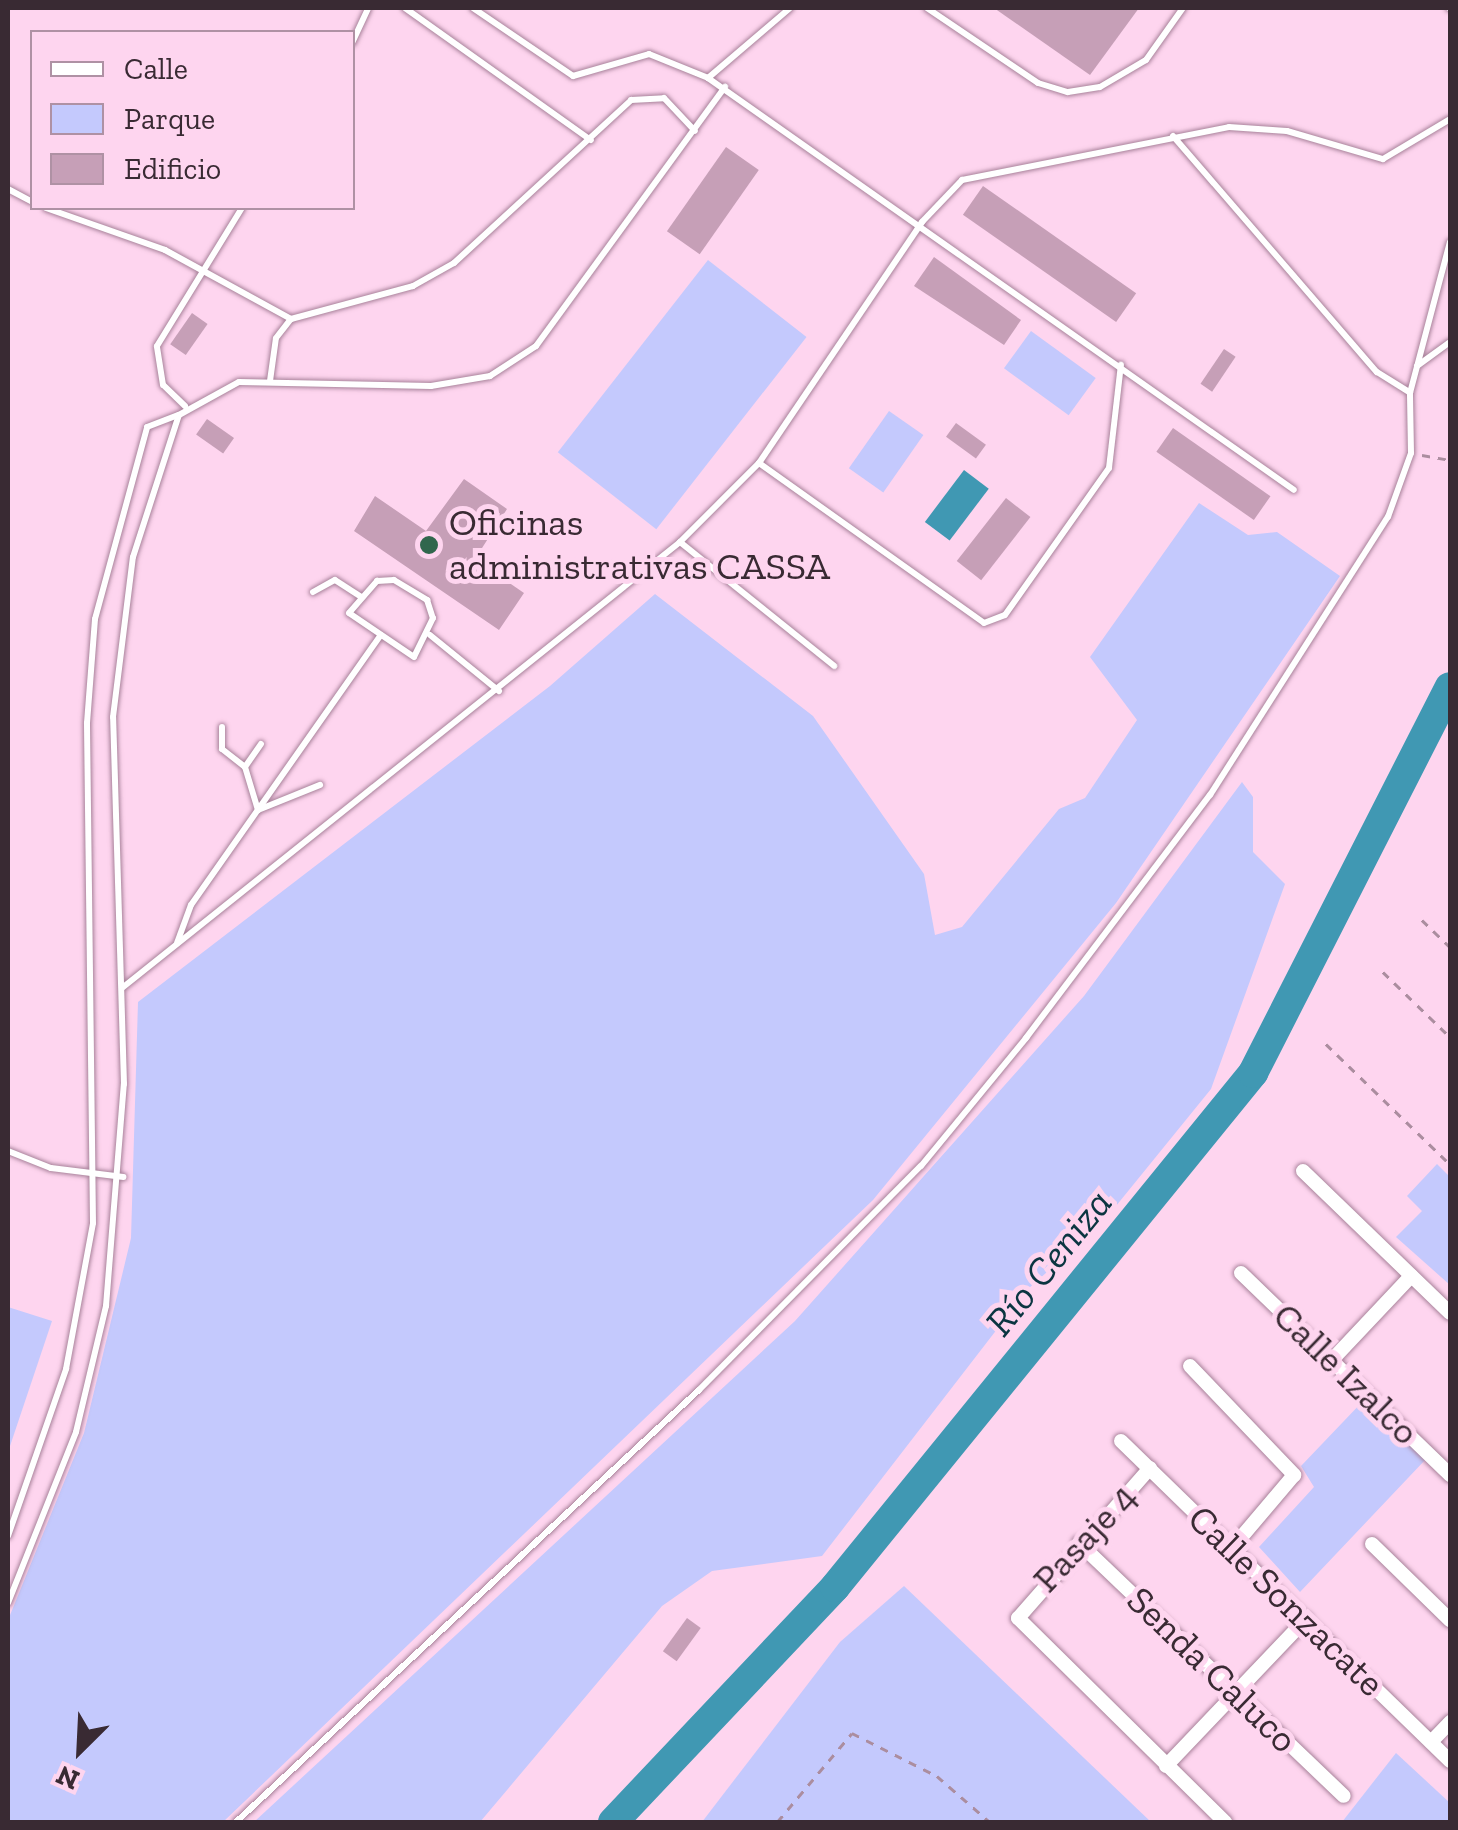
<!DOCTYPE html>
<meta charset="utf-8">
<style>
body{margin:0}
#map{position:relative;width:1458px;height:1830px;overflow:hidden;background:#fed5ef;font-family:"Zilla Slab",serif}
div>[style]{position:absolute}
[style*='--x']{left:calc(var(--x)*1px);top:calc(var(--y)*1px);width:calc(var(--w)*1px);rotate:calc(var(--a)*1deg)}
.green>*{inset:0;background:#c4c9fd;transform-origin:0 0}
.water>*{inset:0;background:#4098b3;transform-origin:0 0}
.river>*{height:30px;margin:-15px;padding:0 15px;transform-origin:15px;border-radius:15px;background:#4098b3}
.building>*{inset:0;background:#c69fb7;transform-origin:0 0}
.path>*{height:2.5px;margin-top:-1.25px;transform-origin:0;background:repeating-linear-gradient(90deg,#ab8d9f 0 8px,transparent 0 16px)}
.roads{filter:drop-shadow(0 0 2px #a8829a) drop-shadow(0 0 2px #a8829a)}
.lane>*{height:6px;margin:-3px;padding:0 3px;transform-origin:3px;border-radius:3px;background:#fff}
.street>*{height:14px;margin:-7px;padding:0 7px;transform-origin:7px;border-radius:7px;background:#fff}
.dots>*{width:28px;height:28px;translate:-50% -50%;box-sizing:border-box;border:5px solid #fed5ef;border-radius:50%}
span{translate:-50% -50%;white-space:nowrap;text-align:center;line-height:1.15;-webkit-text-stroke:10px #fed5ef;paint-order:stroke}
.poi-label{font-size:38px;color:#392a33}
.left{translate:0 -50%;text-align:left}
.street-label{font-size:38px;color:#392a33}
.water-label{font-size:40px;color:#0b3541;font-style:italic}
.frame{position:absolute;inset:0;border:10px solid #392a33;pointer-events:none}
.legend{position:absolute;left:30px;top:30px;width:325px;height:180px;box-sizing:border-box;background:#fed5ef;border:2px solid #af91a4;margin:0;padding:12px 18px;list-style:none;font-size:30px;color:#392a33}
.legend li{display:flex;align-items:center;gap:20px;height:50px}
.legend b{width:50px;border:2px solid #af91a4}
.north{position:absolute;left:30px;top:1700px;width:100px;height:100px;-webkit-text-stroke:8px #fed5ef;paint-order:stroke;rotate:204deg;font-size:28px;font-weight:700;line-height:40px;text-align:center;color:#392a33}
.north::after{content:'';display:block;margin:auto;width:35px;height:45px;background:#392a33;clip-path:polygon(50% 0,100% 100%,50% 72%,0 100%)}
</style>
<div id="map">
<div class="green">
<i style="left:708px;top:260px;width:125px;height:244px;rotate:38deg"></i>
<i style="left:1031px;top:331px;width:80px;height:46px;rotate:36deg"></i>
<i style="left:889px;top:411px;width:42px;height:70px;rotate:35deg"></i>
<i style="clip-path:polygon(1199px 503px,1248px 535px,1277px 532px,1340px 576px,1116px 903px,873px 1200px,223px 1822px,8px 1822px,8px 1620px,84px 1433px,131px 1238px,138px 1002px,550px 686px,655px 594px,813px 716px,924px 874px,935px 935px,962px 927px,1059px 809px,1085px 798px,1137px 720px,1090px 657px)"></i>
<i style="clip-path:polygon(1242px 782px,1253px 797px,1253px 852px,1285px 884px,1211px 1089px,1103px 1222px,1028px 1289px,822px 1556px,712px 1571px,662px 1606px,480px 1822px,254px 1822px,795px 1321px,1084px 996px)"></i>
<i style="clip-path:polygon(1437px 1164px,1450px 1177px,1450px 1285px,1396px 1237px,1422px 1211px,1407px 1196px)"></i>
<i style="clip-path:polygon(8px 1307px,52px 1321px,8px 1452px)"></i>
<i style="clip-path:polygon(1364px 1400px,1426px 1459px,1300px 1592px,1259px 1547px,1314px 1487px,1301px 1466px)"></i>
<i style="clip-path:polygon(904px 1586px,1151px 1822px,702px 1822px,840px 1642px)"></i>
<i style="clip-path:polygon(1396px 1753px,1450px 1803px,1450px 1822px,1342px 1822px)"></i>
</div>
<div class="water">
<i style="left:964px;top:470px;width:31px;height:65px;rotate:37deg"></i>
</div>
<div class="river">
<i style="--x:613;--y:1822;--w:323;--a:-46.6"></i>
<i style="--x:835;--y:1587;--w:663;--a:-50.88"></i>
<i style="--x:1253;--y:1073;--w:433;--a:-63"></i>
</div>
<div class="building">
<i style="clip-path:polygon(994px 8px,1139px 8px,1090px 75px)"></i>
<i style="left:726px;top:147px;width:40px;height:103px;rotate:35deg"></i>
<i style="left:983px;top:186px;width:187px;height:35px;rotate:35deg"></i>
<i style="clip-path:polygon(934px 257px,1021px 320px,1004px 345px,914px 286px)"></i>
<i style="left:192px;top:313px;width:19px;height:38px;rotate:35deg"></i>
<i style="left:1224px;top:349px;width:14px;height:42px;rotate:34deg"></i>
<i style="left:207px;top:419px;width:33px;height:19px;rotate:35deg"></i>
<i style="left:956px;top:423px;width:37px;height:17px;rotate:36deg"></i>
<i style="left:1173px;top:428px;width:119px;height:29px;rotate:35deg"></i>
<i style="clip-path:polygon(464px 479px,507px 509px,475px 559px,524px 593px,499px 630px,354px 531px,375px 496px,426px 531px)"></i>
<i style="left:1006px;top:498px;width:31px;height:80px;rotate:38deg"></i>
<i style="left:687px;top:1618px;width:17px;height:41px;rotate:36deg"></i>
</div>
<div class="path">
<i style="--x:1422;--y:455;--w:28;--a:10"></i>
<i style="--x:1422;--y:920;--w:39;--a:44"></i>
<i style="--x:1383;--y:972;--w:93;--a:44.1"></i>
<i style="--x:1326;--y:1044;--w:173;--a:44.1"></i>
<i style="--x:777;--y:1822;--w:116;--a:-49.9"></i>
<i style="--x:852;--y:1733;--w:95;--a:26.8"></i>
<i style="--x:937;--y:1776;--w:70;--a:41"></i>
</div>
<div class="roads">
<div class="lane">
<i style="--x:405;--y:8;--w:228;--a:35.4"></i>
<i style="--x:473;--y:8;--w:121;--a:34.2"></i>
<i style="--x:573;--y:76;--w:79;--a:-16.1"></i>
<i style="--x:649;--y:54;--w:64;--a:22.1"></i>
<i style="--x:790;--y:8;--w:108;--a:139.5"></i>
<i style="--x:708;--y:78;--w:716;--a:35.11"></i>
<i style="--x:927;--y:8;--w:134;--a:34"></i>
<i style="--x:1038;--y:83;--w:31;--a:17"></i>
<i style="--x:1068;--y:92;--w:32;--a:-9"></i>
<i style="--x:1100;--y:87;--w:53;--a:-30.4"></i>
<i style="--x:1146;--y:60;--w:64;--a:-54.6"></i>
<i style="--x:1449;--y:8;--w:1;--a:0"></i>
<i style="--x:352;--y:43;--w:38;--a:-65"></i>
<i style="--x:1173;--y:136;--w:312;--a:49.2"></i>
<i style="--x:1377;--y:372;--w:39;--a:32"></i>
<i style="--x:8;--y:189;--w:27;--a:28"></i>
<i style="--x:46;--y:208;--w:126;--a:19.4"></i>
<i style="--x:165;--y:250;--w:144;--a:28.7"></i>
<i style="--x:1417;--y:366;--w:41;--a:-36"></i>
<i style="--x:270;--y:381;--w:43;--a:-82.1"></i>
<i style="--x:276;--y:338;--w:24;--a:-52"></i>
<i style="--x:291;--y:319;--w:126;--a:-15.1"></i>
<i style="--x:413;--y:286;--w:47;--a:-29.3"></i>
<i style="--x:454;--y:263;--w:241;--a:-42.6"></i>
<i style="--x:631;--y:100;--w:33;--a:-3"></i>
<i style="--x:664;--y:98;--w:45;--a:46.8"></i>
<i style="--x:185;--y:406;--w:30;--a:-136"></i>
<i style="--x:163;--y:385;--w:39;--a:-99"></i>
<i style="--x:157;--y:346;--w:162;--a:-58.4"></i>
<i style="--x:759;--y:463;--w:276;--a:35.4"></i>
<i style="--x:984;--y:623;--w:22;--a:-21"></i>
<i style="--x:1005;--y:615;--w:180;--a:-54.7"></i>
<i style="--x:1109;--y:468;--w:104;--a:-83.4"></i>
<i style="--x:680;--y:542;--w:198;--a:38.8"></i>
<i style="--x:394;--y:580;--w:39;--a:31"></i>
<i style="--x:427;--y:600;--w:19;--a:72"></i>
<i style="--x:433;--y:618;--w:43;--a:116"></i>
<i style="--x:414;--y:657;--w:78;--a:-145.9"></i>
<i style="--x:349;--y:613;--w:43;--a:-48.8"></i>
<i style="--x:377;--y:581;--w:17;--a:-3"></i>
<i style="--x:313;--y:592;--w:25;--a:-29"></i>
<i style="--x:335;--y:580;--w:30;--a:33"></i>
<i style="--x:430;--y:635;--w:89;--a:39.1"></i>
<i style="--x:222;--y:727;--w:22;--a:90"></i>
<i style="--x:222;--y:749;--w:29;--a:38"></i>
<i style="--x:261;--y:744;--w:28;--a:125"></i>
<i style="--x:245;--y:767;--w:45;--a:73.2"></i>
<i style="--x:258;--y:810;--w:67;--a:-22"></i>
<i style="--x:177;--y:943;--w:40;--a:-69.8"></i>
<i style="--x:191;--y:905;--w:330;--a:-54.9"></i>
<i style="--x:122;--y:988;--w:714;--a:-38.63"></i>
<i style="--x:680;--y:542;--w:112;--a:-45"></i>
<i style="--x:759;--y:463;--w:291;--a:-55.9"></i>
<i style="--x:922;--y:222;--w:58;--a:-46.4"></i>
<i style="--x:962;--y:180;--w:272;--a:-11.2"></i>
<i style="--x:1229;--y:127;--w:58;--a:3.9"></i>
<i style="--x:1287;--y:131;--w:100;--a:16.3"></i>
<i style="--x:1383;--y:159;--w:78;--a:-30.8"></i>
<i style="--x:8;--y:1151;--w:46;--a:21.6"></i>
<i style="--x:51;--y:1168;--w:73;--a:7.1"></i>
<i style="--x:8;--y:1536;--w:177;--a:-70.8"></i>
<i style="--x:66;--y:1369;--w:148;--a:-79.5"></i>
<i style="--x:93;--y:1223;--w:500;--a:-90.69"></i>
<i style="--x:87;--y:723;--w:104;--a:-85.6"></i>
<i style="--x:95;--y:619;--w:199;--a:-74.8"></i>
<i style="--x:147;--y:427;--w:34;--a:-21"></i>
<i style="--x:8;--y:1603;--w:184;--a:-68.3"></i>
<i style="--x:76;--y:1432;--w:130;--a:-76.6"></i>
<i style="--x:106;--y:1306;--w:223;--a:-85.4"></i>
<i style="--x:124;--y:1084;--w:367;--a:-91.7"></i>
<i style="--x:113;--y:717;--w:161;--a:-82.9"></i>
<i style="--x:133;--y:557;--w:149;--a:-72.1"></i>
<i style="--x:179;--y:415;--w:68;--a:-28.8"></i>
<i style="--x:239;--y:382;--w:192;--a:1.2"></i>
<i style="--x:431;--y:386;--w:60;--a:-9.6"></i>
<i style="--x:490;--y:376;--w:55;--a:-33.1"></i>
<i style="--x:536;--y:346;--w:321;--a:-53.9"></i>
<i style="--x:236;--y:1822;--w:633;--a:-43.02"></i>
<i style="--x:699;--y:1390;--w:315;--a:-45.3"></i>
<i style="--x:921;--y:1166;--w:166;--a:-50.6"></i>
<i style="--x:1026;--y:1038;--w:305;--a:-52.9"></i>
<i style="--x:1210;--y:795;--w:330;--a:-57.4"></i>
<i style="--x:1388;--y:517;--w:68;--a:-70.2"></i>
<i style="--x:1411;--y:453;--w:60;--a:-91"></i>
<i style="--x:1410;--y:393;--w:156;--a:-75.2"></i>
</div>
<div class="street">
<i style="--x:1303;--y:1171;--w:204;--a:44"></i>
<i style="--x:1241;--y:1273;--w:291;--a:44"></i>
<i style="--x:1331;--y:1361;--w:117;--a:-46.7"></i>
<i style="--x:1190;--y:1366;--w:151;--a:46.3"></i>
<i style="--x:1294;--y:1475;--w:96;--a:130.3"></i>
<i style="--x:1121;--y:1441;--w:459;--a:44.2"></i>
<i style="--x:1150;--y:1468;--w:200;--a:131.3"></i>
<i style="--x:1018;--y:1618;--w:291;--a:44.6"></i>
<i style="--x:1079;--y:1543;--w:366;--a:43.7"></i>
<i style="--x:1372;--y:1544;--w:109;--a:44.3"></i>
<i style="--x:1431;--y:1742;--w:28;--a:-46"></i>
<i style="--x:1166;--y:1766;--w:203;--a:-46.4"></i>
</div>
</div>
<div class="dots">
<i style="left:429px;top:545px;background:#31664d"></i>
</div>
<div class="poi-label">
<span class="left" style="left:449px;top:545px">Oficinas<br>administrativas CASSA</span>
</div>
<div class="street-label">
<span style="left:1346px;top:1374px;rotate:44deg">Calle Izalco</span>
<span style="left:1085px;top:1538px;rotate:-47deg">Pasaje 4</span>
<span style="left:1286px;top:1601px;rotate:44deg">Calle Sonzacate</span>
<span style="left:1212px;top:1670px;rotate:44deg">Senda Caluco</span>
</div>
<div class="water-label">
<span style="left:1048px;top:1262px;rotate:-51deg">Río Ceniza</span>
</div>
<div class="frame"></div>
<ul class="legend">
<li><b style="height:12px;background:#fff"></b>Calle</li>
<li><b style="height:28px;background:#c4c9fd"></b>Parque</li>
<li><b style="height:28px;background:#c69fb7"></b>Edificio</li>
</ul>
<div class="north">N</div>
</div>
